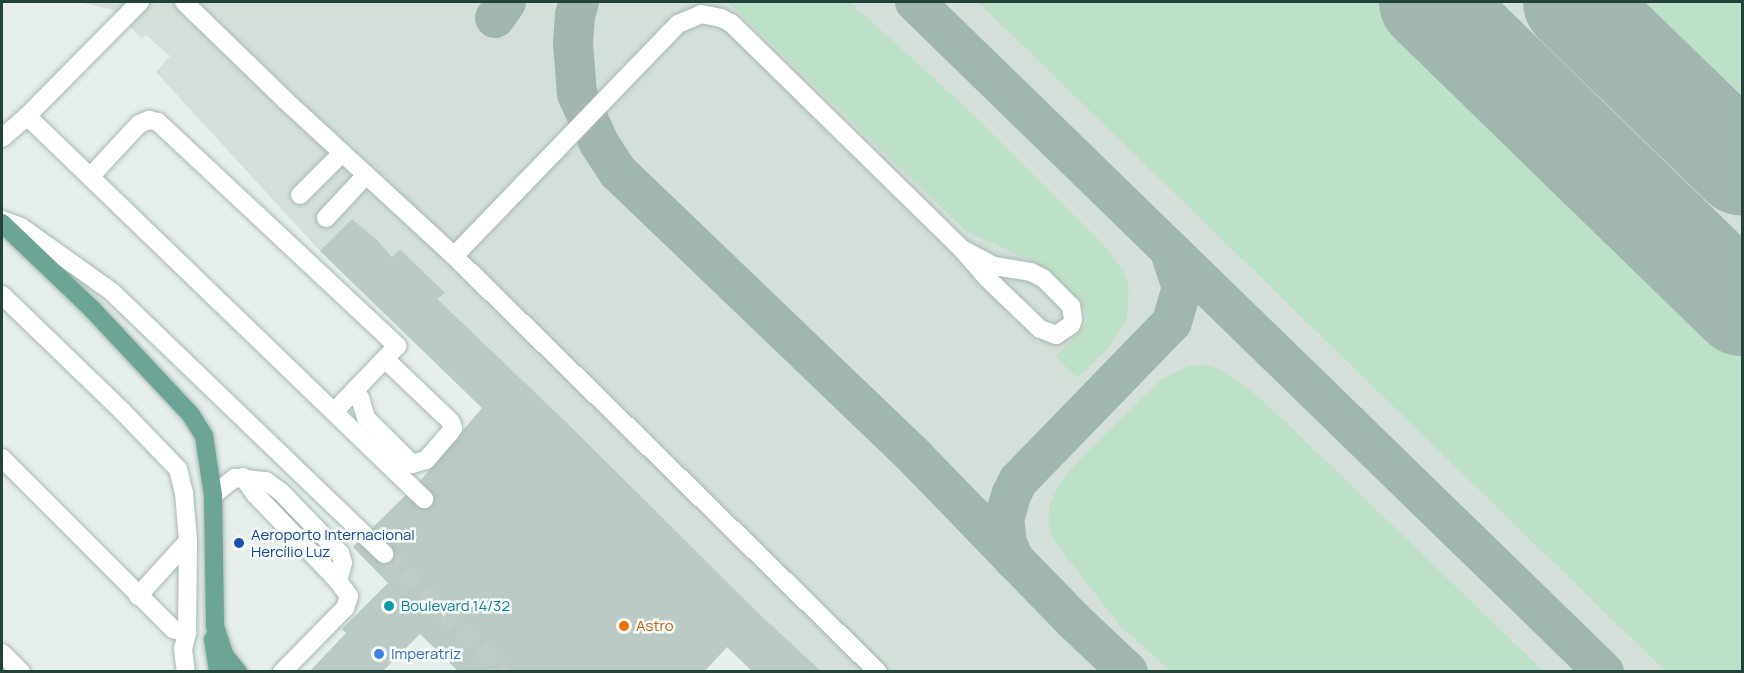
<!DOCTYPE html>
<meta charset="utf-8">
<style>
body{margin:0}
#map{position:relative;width:1744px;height:673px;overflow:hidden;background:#e6efeb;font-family:Manrope,sans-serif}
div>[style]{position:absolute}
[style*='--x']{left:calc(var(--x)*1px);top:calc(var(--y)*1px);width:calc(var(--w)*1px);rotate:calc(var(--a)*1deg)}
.built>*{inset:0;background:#d4dfda}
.green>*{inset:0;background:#bfe0c8}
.taxiway>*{height:40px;margin:-20px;padding:0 20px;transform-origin:20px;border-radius:20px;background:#a2b6b0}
.runway>*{height:100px;margin:-50px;padding:0 50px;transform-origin:50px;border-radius:50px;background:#a2b6b0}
.building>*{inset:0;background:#bbcac4}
.minor-tunnel>*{height:18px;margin-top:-9px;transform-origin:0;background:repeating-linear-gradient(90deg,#bfccc8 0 18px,transparent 0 27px)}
.roads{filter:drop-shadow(0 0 2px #a8b8b2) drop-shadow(0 0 2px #a8b8b2)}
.minor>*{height:18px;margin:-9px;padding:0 9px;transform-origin:9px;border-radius:9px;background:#fff}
.major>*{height:18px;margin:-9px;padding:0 9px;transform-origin:9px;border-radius:9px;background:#6aa596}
.dots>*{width:16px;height:16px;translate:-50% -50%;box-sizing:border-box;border:3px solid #f7fbf9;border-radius:50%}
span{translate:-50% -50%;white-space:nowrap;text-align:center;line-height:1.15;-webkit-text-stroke:5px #f7fbf9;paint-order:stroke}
.transit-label{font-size:15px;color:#164399}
.left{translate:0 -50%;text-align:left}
.culture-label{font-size:15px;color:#0d838f}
.food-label{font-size:15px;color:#c56008}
.shop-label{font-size:15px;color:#366cbe}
.frame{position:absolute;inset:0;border:3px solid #24423a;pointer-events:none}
</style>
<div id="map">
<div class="built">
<i style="clip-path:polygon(79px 2px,1742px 2px,1742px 671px,753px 672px,727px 647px,704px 671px,388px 583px,353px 547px,421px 480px,482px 408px,320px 251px,156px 72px,170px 56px,146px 35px,142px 39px,114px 10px)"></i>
</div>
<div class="green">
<i style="clip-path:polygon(728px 2px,850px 2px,974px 115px,1104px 245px,1123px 271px,1129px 286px,1127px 319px,1109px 347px,1077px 378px,1056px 357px,1084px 326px,1087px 317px,1085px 309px,1078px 301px,1034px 262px,967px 232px)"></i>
<i style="clip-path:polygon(978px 2px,1404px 2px,1742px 332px,1742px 671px,1665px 671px)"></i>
<i style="clip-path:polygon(1597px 2px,1742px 2px,1742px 143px)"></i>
<i style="clip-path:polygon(1206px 365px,1220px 369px,1249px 389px,1291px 427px,1543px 671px,1170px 671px,1119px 625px,1053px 539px,1048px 522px,1050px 504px,1059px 484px,1078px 461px,1162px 379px,1188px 366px)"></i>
</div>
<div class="taxiway">
<i style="--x:579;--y:2;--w:14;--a:107"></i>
<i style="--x:575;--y:15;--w:28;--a:94"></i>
<i style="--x:573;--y:43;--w:51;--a:85.5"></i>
<i style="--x:577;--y:94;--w:54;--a:65.8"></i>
<i style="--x:599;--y:143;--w:35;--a:57"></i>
<i style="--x:618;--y:172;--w:414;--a:43.8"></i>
<i style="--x:917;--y:459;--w:223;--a:45.9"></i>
<i style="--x:1072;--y:619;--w:77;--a:43.4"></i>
<i style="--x:915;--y:2;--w:961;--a:44.2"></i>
<i style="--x:495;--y:18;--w:19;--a:-55"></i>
<i style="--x:1014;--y:560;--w:18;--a:-112"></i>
<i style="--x:1007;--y:543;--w:23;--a:-97"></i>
<i style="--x:1004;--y:520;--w:26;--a:-74"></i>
<i style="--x:1011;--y:495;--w:16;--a:-63"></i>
<i style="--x:1018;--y:481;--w:221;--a:-45.9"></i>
<i style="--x:1172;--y:322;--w:35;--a:-74"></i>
<i style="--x:1182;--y:288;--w:40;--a:-108"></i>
</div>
<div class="runway">
<i style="--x:1429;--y:2;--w:436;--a:44.2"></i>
<i style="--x:1573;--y:2;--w:235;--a:44.1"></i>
</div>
<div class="building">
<i style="clip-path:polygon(352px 219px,376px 239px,392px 257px,400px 249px,445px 293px,437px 299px,564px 420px,759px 614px,822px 672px,753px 672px,727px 647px,704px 672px,459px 672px,420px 634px,382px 672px,309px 672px,346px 633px,342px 629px,388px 583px,353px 547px,421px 480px,482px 408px,320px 251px)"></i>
</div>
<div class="minor-tunnel">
<i style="--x:384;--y:554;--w:169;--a:44.3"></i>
</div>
<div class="roads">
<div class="minor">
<i style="--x:184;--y:2;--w:141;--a:44.1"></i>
<i style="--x:285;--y:100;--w:230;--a:42.7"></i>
<i style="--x:454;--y:256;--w:594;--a:44.45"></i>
<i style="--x:27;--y:116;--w:552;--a:43.97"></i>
<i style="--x:2;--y:138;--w:33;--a:-41"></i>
<i style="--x:27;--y:116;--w:161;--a:-45.3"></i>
<i style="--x:90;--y:177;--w:72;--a:-47.2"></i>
<i style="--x:139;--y:124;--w:11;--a:-22"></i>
<i style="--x:149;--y:120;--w:9;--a:13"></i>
<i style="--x:158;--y:122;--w:328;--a:43.1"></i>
<i style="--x:397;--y:346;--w:91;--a:133.7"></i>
<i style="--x:300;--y:195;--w:59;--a:-45"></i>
<i style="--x:326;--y:218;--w:59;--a:-47.1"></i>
<i style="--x:2;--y:220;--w:20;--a:20"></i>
<i style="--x:21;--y:227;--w:112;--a:35.5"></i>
<i style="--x:112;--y:292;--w:378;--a:43.9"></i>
<i style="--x:962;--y:249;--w:36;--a:28"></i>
<i style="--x:994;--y:266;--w:37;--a:9"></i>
<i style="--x:1031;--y:272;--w:13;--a:27"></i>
<i style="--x:1043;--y:278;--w:40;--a:45"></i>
<i style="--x:1071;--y:306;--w:13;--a:81"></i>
<i style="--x:1073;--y:319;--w:6;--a:108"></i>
<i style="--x:1071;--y:325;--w:18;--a:146"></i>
<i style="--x:1056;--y:335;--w:17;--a:-159"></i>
<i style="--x:1040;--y:329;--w:74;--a:-136.1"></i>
<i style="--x:987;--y:278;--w:38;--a:-131"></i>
<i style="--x:454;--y:256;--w:322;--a:-46"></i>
<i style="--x:678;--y:24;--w:25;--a:-23"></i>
<i style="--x:701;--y:14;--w:20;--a:11"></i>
<i style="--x:721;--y:18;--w:11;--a:27"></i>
<i style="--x:731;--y:23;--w:323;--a:44.4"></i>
<i style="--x:2;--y:295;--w:167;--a:44"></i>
<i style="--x:122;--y:411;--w:81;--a:46"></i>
<i style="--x:178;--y:469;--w:25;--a:76"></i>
<i style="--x:184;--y:493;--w:48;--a:85.2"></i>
<i style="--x:188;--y:541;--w:92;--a:90.6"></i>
<i style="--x:187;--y:633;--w:16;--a:104"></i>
<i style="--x:183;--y:649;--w:23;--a:83"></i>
<i style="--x:355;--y:390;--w:9;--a:58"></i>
<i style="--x:360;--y:398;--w:21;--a:73"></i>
<i style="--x:366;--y:418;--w:65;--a:45"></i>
<i style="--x:412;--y:464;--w:15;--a:-16"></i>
<i style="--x:426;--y:460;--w:35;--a:-49"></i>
<i style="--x:449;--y:434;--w:7;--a:-56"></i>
<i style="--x:453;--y:428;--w:6;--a:-108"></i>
<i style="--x:451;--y:422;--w:91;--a:-136.3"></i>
<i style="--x:2;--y:458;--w:242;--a:45"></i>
<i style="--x:173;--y:629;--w:15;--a:16"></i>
<i style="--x:243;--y:477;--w:21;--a:55"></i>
<i style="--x:255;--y:494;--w:120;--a:46.3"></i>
<i style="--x:338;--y:581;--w:19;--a:54"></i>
<i style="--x:349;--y:596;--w:13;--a:108"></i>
<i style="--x:345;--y:608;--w:90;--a:134.5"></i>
<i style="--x:213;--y:495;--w:28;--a:-38"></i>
<i style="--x:235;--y:478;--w:31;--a:6"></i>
<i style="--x:266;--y:481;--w:19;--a:36"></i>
<i style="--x:281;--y:492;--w:85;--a:46"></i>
<i style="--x:340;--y:553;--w:10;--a:73"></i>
<i style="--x:343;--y:563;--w:19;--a:106"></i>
<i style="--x:138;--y:596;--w:74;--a:-47.7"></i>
<i style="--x:2;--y:653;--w:27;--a:45"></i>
</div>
<div class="major">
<i style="--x:2;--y:223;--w:123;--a:43.7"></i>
<i style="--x:91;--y:308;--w:146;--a:46.9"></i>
<i style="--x:191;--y:415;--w:25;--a:58"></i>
<i style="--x:204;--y:436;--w:60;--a:81.3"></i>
<i style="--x:213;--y:495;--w:131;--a:89.1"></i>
<i style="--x:215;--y:626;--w:32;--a:72"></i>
<i style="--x:225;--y:656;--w:21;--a:51"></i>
<i style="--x:213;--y:639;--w:33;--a:81"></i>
</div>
</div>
<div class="dots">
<i style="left:239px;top:543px;background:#1a4fb4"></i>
<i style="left:389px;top:606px;background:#0f9aa8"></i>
<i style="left:624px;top:626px;background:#e8710a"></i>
<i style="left:379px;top:654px;background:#3f7fe0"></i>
</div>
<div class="transit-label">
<span class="left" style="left:251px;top:543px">Aeroporto Internacional<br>Hercílio Luz</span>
</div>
<div class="culture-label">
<span class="left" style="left:401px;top:606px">Boulevard 14/32</span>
</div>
<div class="food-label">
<span class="left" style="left:636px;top:626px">Astro</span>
</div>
<div class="shop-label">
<span class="left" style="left:391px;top:654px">Imperatriz</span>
</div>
<div class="frame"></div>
</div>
